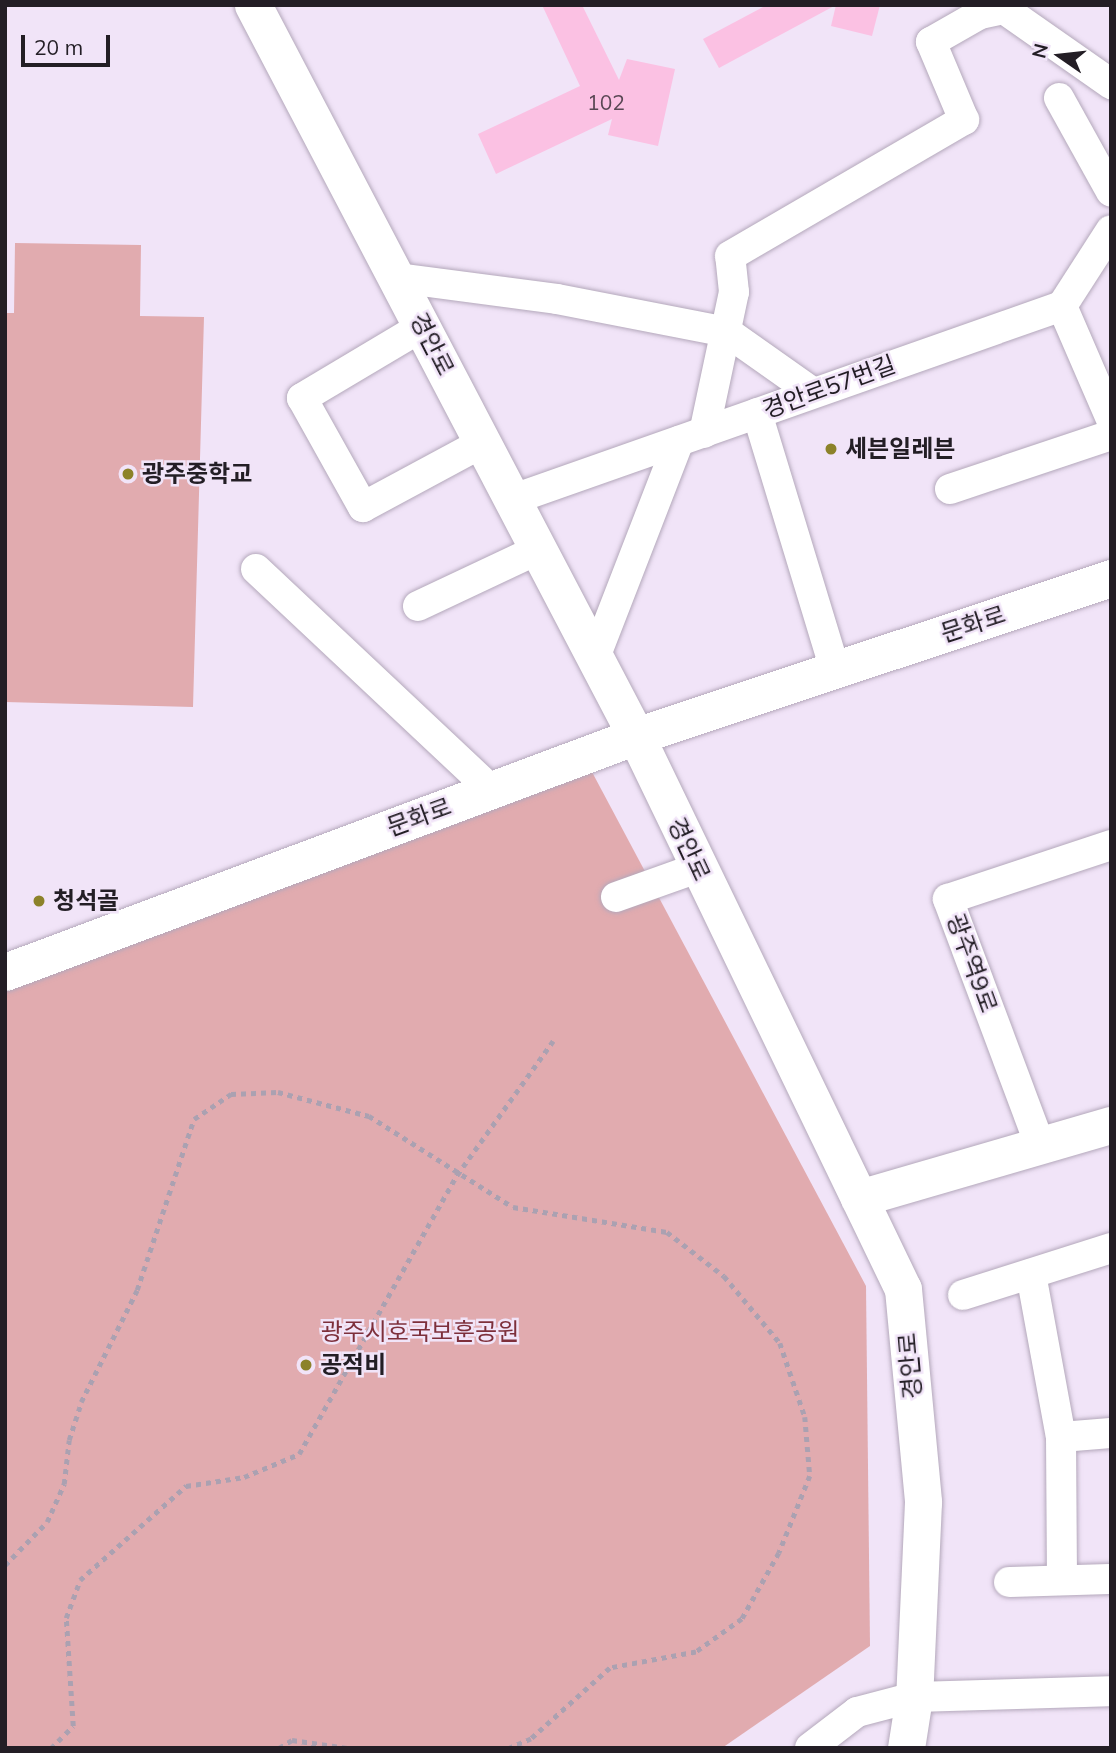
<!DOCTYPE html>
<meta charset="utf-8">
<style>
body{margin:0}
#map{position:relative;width:1116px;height:1753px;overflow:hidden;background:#f1e4f8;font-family:Mulish,"Noto Sans KR",sans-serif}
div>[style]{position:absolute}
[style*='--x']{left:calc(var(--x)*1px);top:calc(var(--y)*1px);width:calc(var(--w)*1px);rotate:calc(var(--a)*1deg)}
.green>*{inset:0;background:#e1abaf}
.building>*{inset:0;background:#fbc1e3}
.path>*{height:4.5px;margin-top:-2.25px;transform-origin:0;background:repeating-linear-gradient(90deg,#aba1b1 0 5px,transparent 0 10px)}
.roads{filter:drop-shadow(0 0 2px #b4a8bb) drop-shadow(0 0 2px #b4a8bb)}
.minor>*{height:30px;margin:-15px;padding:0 15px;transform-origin:15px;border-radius:15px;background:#fff}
.tertiary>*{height:37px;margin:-18.5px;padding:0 18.5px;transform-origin:18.5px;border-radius:18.5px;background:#fff}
.dots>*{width:19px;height:19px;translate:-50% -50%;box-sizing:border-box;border:4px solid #f1e4f8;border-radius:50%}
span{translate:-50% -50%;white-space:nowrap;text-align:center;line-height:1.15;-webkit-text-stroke:5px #f1e4f8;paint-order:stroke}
.number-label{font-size:21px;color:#594754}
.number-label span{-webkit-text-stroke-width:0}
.street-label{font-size:24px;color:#231e25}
.poi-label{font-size:24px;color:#231e25;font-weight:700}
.left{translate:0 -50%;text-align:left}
.park-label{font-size:24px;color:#7d2f3b}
.frame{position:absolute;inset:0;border:7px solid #231e25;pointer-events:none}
.north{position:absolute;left:1025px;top:21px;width:70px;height:70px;-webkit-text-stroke:5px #f1e4f8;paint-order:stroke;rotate:284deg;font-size:19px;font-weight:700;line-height:28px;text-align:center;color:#231e25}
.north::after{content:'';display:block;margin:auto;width:24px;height:32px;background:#231e25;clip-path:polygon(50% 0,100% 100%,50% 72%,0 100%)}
.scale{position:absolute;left:21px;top:35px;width:89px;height:32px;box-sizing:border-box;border:4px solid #231e25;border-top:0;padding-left:9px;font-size:21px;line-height:24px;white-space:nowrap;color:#231e25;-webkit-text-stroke:5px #f1e4f8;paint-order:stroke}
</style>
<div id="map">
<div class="green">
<i style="clip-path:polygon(15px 243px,141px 245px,140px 316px,204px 317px,193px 707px,5px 702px,5px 313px,14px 313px)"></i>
<i style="clip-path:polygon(584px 757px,866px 1286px,870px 1646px,722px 1748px,5px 1748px,5px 984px)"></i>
</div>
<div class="building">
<i style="clip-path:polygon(542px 5px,582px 5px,619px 80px,627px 59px,675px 69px,658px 146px,608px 135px,612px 119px,496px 174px,478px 134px,580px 86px)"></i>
<i style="clip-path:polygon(767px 5px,836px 5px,719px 68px,703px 39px)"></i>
<i style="clip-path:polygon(836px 5px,880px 5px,872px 36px,831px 26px)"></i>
</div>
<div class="path">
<i style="--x:5;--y:1565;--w:60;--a:-45.7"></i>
<i style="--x:47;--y:1522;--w:42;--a:-65.9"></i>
<i style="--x:64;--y:1484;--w:44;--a:-83.5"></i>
<i style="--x:69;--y:1440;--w:40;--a:-72"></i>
<i style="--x:81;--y:1402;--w:125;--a:-63.4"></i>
<i style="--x:137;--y:1290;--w:180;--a:-71.6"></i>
<i style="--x:194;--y:1119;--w:45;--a:-34"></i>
<i style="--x:231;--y:1094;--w:47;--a:-2.4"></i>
<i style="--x:278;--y:1092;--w:94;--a:14.8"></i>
<i style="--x:369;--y:1116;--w:170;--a:32.3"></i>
<i style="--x:513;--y:1207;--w:156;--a:9.2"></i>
<i style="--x:667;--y:1232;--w:72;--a:37.7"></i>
<i style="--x:724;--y:1276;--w:87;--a:50.1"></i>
<i style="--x:780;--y:1343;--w:78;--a:71.3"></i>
<i style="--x:805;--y:1417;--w:59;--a:85.2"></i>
<i style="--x:810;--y:1476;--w:83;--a:111.9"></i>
<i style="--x:779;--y:1553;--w:76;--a:119.3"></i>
<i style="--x:742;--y:1619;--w:57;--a:144.3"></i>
<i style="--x:696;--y:1652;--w:87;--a:169.5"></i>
<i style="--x:610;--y:1668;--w:106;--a:138.1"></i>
<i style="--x:531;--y:1739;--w:23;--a:157"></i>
<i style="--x:51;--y:1748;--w:31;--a:-45"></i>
<i style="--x:73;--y:1726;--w:108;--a:-93.7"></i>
<i style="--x:66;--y:1618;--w:40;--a:-69.8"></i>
<i style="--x:80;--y:1580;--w:142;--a:-41.6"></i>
<i style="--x:186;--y:1486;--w:59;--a:-8.8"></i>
<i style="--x:244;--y:1477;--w:60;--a:-22.7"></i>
<i style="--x:299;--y:1454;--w:321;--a:-60.5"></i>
<i style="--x:457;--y:1175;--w:165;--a:-54.4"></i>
<i style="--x:279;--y:1748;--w:15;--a:-32"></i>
<i style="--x:292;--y:1740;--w:56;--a:8.3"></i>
</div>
<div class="roads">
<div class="minor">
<i style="--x:1059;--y:98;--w:107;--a:61"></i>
<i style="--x:398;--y:278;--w:160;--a:7.5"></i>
<i style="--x:557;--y:299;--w:173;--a:11"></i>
<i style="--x:727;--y:332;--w:104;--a:35.2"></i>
<i style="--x:1062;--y:306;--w:123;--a:66.6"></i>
<i style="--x:423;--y:326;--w:141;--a:149.2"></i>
<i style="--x:302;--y:398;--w:125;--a:60.8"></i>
<i style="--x:363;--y:507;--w:135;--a:-28.3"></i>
<i style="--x:757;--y:413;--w:268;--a:73.1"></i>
<i style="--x:704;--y:433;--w:144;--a:-78"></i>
<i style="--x:734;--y:292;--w:36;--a:-96"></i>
<i style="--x:730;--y:256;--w:271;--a:-30.2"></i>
<i style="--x:964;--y:120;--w:85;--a:-112.9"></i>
<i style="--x:931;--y:42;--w:56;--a:-29.7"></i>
<i style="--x:980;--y:14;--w:25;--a:-12"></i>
<i style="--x:1004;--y:9;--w:131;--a:35"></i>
<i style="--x:950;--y:489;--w:170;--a:-18.5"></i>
<i style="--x:511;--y:500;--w:584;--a:-19.4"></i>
<i style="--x:1062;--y:306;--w:90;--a:-57.2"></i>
<i style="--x:256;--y:569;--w:323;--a:43.2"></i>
<i style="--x:418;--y:606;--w:132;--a:-25.2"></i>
<i style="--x:594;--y:660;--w:235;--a:-68.8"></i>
<i style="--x:616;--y:897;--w:86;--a:-19.7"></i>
<i style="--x:1041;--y:1148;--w:266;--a:-110.5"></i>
<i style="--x:948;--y:899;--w:172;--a:-18.3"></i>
<i style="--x:1031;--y:1274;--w:166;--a:79.6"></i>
<i style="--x:1061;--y:1437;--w:143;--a:89.6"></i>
<i style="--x:963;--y:1295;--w:155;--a:-17.6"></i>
<i style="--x:1061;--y:1437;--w:50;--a:-4.6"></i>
<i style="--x:1009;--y:1582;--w:102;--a:-1.7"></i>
<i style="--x:810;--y:1748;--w:59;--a:-37.5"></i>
<i style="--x:857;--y:1712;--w:59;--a:-14.7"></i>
<i style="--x:914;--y:1697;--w:197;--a:-1.7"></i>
</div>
<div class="tertiary">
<i style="--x:253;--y:5;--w:825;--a:62.35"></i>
<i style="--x:636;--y:736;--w:614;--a:64.23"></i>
<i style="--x:903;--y:1289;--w:214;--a:84.6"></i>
<i style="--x:923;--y:1502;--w:195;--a:92.6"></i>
<i style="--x:914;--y:1697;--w:52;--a:98.9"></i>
<i style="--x:5;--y:972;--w:674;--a:-20.51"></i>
<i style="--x:636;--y:736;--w:501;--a:-18.4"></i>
<i style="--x:859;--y:1198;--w:262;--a:-16.2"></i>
</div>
</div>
<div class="dots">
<i style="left:831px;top:449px;background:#8c822a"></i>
<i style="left:128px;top:474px;background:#8c822a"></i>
<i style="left:39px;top:901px;background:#8c822a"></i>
<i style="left:306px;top:1365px;background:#8c822a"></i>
</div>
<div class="number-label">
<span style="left:606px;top:102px">102</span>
</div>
<div class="street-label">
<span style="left:432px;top:344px;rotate:63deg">경안로</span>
<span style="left:829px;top:387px;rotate:-20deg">경안로57번길</span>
<span style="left:973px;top:624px;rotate:-18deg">문화로</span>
<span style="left:419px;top:817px;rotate:-20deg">문화로</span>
<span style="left:689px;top:849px;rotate:65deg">경안로</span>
<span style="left:972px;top:963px;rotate:70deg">광주역9로</span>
<span style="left:910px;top:1366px;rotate:-95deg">경안로</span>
</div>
<div class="poi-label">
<span class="left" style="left:845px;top:449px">세븐일레븐</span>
<span class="left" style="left:142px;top:474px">광주중학교</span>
<span class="left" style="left:53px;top:901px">청석골</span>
<span class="left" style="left:320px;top:1365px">공적비</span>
</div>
<div class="park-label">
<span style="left:420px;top:1332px">광주시호국보훈공원</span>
</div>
<div class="frame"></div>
<div class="north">N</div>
<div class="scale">20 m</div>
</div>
